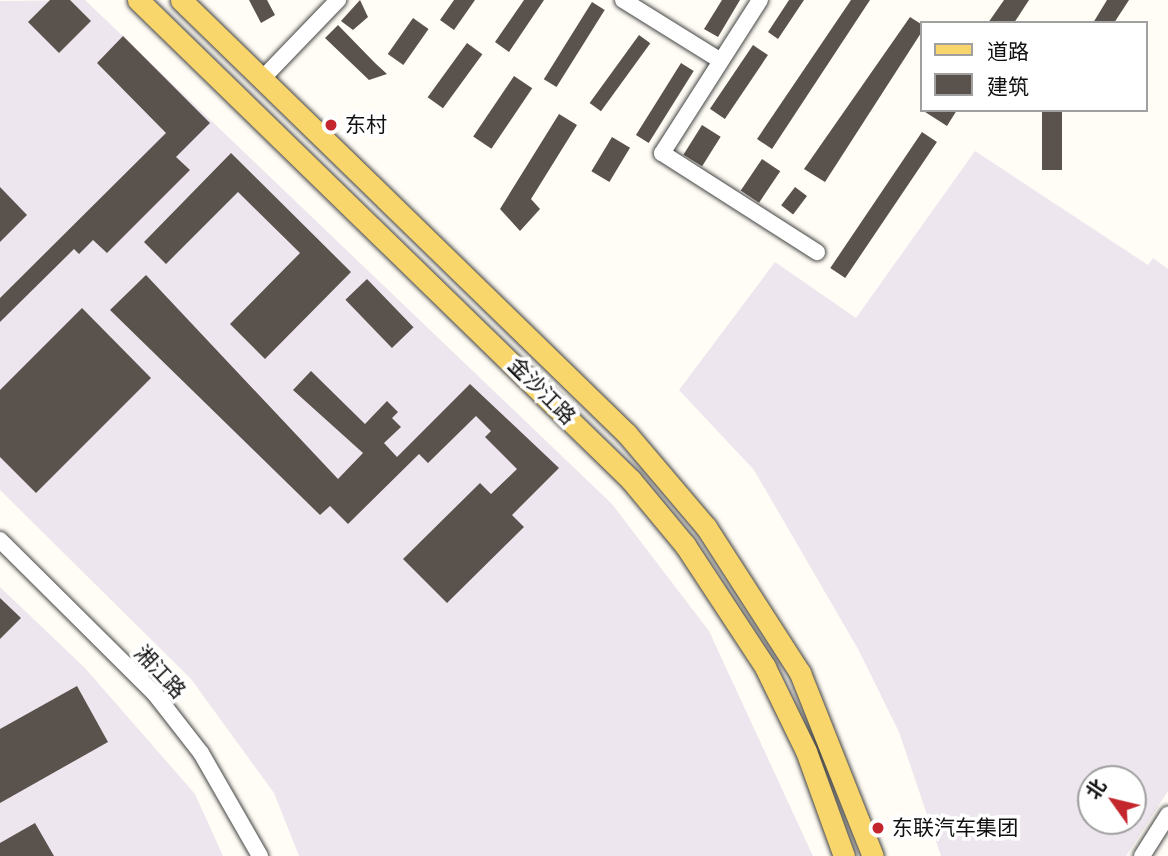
<!DOCTYPE html>
<meta charset="utf-8">
<style>
body{margin:0}
#map{position:relative;width:1168px;height:856px;overflow:hidden;background:#fffdf5;font-family:"Times New Roman","Noto Sans SC",serif}
div>[style]{position:absolute}
[style*='--x']{left:calc(var(--x)*1px);top:calc(var(--y)*1px);width:calc(var(--w)*1px);rotate:calc(var(--a)*1deg)}
.industrial>*{inset:0;background:#eee6ef}
.building>*{inset:0;background:#5a524d;transform-origin:0 0}
.roads{filter:drop-shadow(0 0 2px #444) drop-shadow(0 0 2px #444)}
.minor>*{height:16px;margin:-8px;padding:0 8px;transform-origin:8px;border-radius:8px;background:#fff}
.major>*{height:21px;margin:-10.5px;padding:0 10.5px;transform-origin:10.5px;border-radius:10.5px;background:#f9d66b}
.dots>*{width:19px;height:19px;translate:-50% -50%;box-sizing:border-box;border:4px solid #fff;border-radius:50%}
span{translate:-50% -50%;white-space:nowrap;text-align:center;line-height:1.15;-webkit-text-stroke:7px #fff;paint-order:stroke}
.poi-label{font-size:21px;color:#111}
.left{translate:0 -50%;text-align:left}
.street-label{font-size:21px;color:#111}
.legend{position:absolute;left:920px;top:21px;width:228px;height:91px;box-sizing:border-box;background:#fff;border:2px solid #a0a0a0;margin:0;padding:9px 12px;list-style:none;font-size:21px;color:#111}
.legend li{display:flex;align-items:center;gap:14px;height:35px}
.legend b{width:35px;border:2px solid #a0a0a0}
.north{position:absolute;left:1077px;top:765px;width:70px;height:70px;box-sizing:border-box;background:#fff;border:2px solid #a0a0a0;border-radius:50%;rotate:304deg;font-size:19px;font-weight:700;line-height:28px;text-align:center;color:#111}
.north::after{content:'';display:block;margin:auto;width:24px;height:32px;background:#c4262e;clip-path:polygon(50% 0,100% 100%,50% 72%,0 100%)}
</style>
<div id="map">
<div class="industrial">
<i style="clip-path:polygon(85px 0,612px 504px,709px 631px,813px 856px,299px 856px,274px 793px,191px 679px,0 490px,0 1px)"></i>
<i style="clip-path:polygon(evenodd,975px 151px,1148px 265px,1153px 258px,1168px 269px,1168px 791px,1126px 856px,941px 856px,899px 732px,858px 649px,754px 470px,679px 390px,775px 262px,856px 318px,975px 151px,1133px 779px,1133px 821px,1091px 821px,1091px 779px,1133px 779px)"></i>
<i style="clip-path:polygon(0 587px,85px 668px,195px 794px,223px 856px,0 856px)"></i>
</div>
<div class="building">
<i style="clip-path:polygon(50px 0,70px 0,91px 21px,59px 53px,28px 22px)"></i>
<i style="clip-path:polygon(249px 0,267px 0,275px 15px,261px 23px)"></i>
<i style="clip-path:polygon(360px 0,368px 17px,353px 30px,341px 21px)"></i>
<i style="clip-path:polygon(454px 0,475px 0,454px 30px,440px 20px)"></i>
<i style="clip-path:polygon(524px 0,544px 0,509px 52px,495px 42px)"></i>
<i style="clip-path:polygon(722px 0,740px 0,718px 37px,704px 29px)"></i>
<i style="clip-path:polygon(789px 0,804px 0,778px 39px,768px 32px)"></i>
<i style="clip-path:polygon(851px 0,870px 0,772px 149px,757px 139px)"></i>
<i style="clip-path:polygon(1004px 0,1029px 0,1014px 23px,988px 23px)"></i>
<i style="clip-path:polygon(1107px 0,1129px 0,1114px 23px,1093px 23px)"></i>
<i style="left:592px;top:2px;width:15px;height:91px;rotate:32deg"></i>
<i style="clip-path:polygon(910px 17px,921px 24px,921px 33px,825px 182px,804px 169px)"></i>
<i style="left:413px;top:18px;width:19px;height:44px;rotate:35deg"></i>
<i style="clip-path:polygon(338px 25px,375px 63px,387px 74px,369px 80px,325px 38px)"></i>
<i style="left:639px;top:35px;width:14px;height:84px;rotate:36deg"></i>
<i style="clip-path:polygon(123px 36px,210px 123px,176px 157px,190px 170px,107px 253px,93px 240px,79px 254px,74px 249px,0 322px,0 298px,166px 133px,97px 63px)"></i>
<i style="left:467px;top:43px;width:19px;height:67px;rotate:36deg"></i>
<i style="left:753px;top:45px;width:18px;height:77px;rotate:34deg"></i>
<i style="left:681px;top:63px;width:15px;height:85px;rotate:32deg"></i>
<i style="left:514px;top:76px;width:22px;height:73px;rotate:34deg"></i>
<i style="clip-path:polygon(922px 110px,957px 110px,947px 126px)"></i>
<i style="left:1042px;top:110px;width:20px;height:60px"></i>
<i style="clip-path:polygon(559px 114px,577px 125px,531px 199px,540px 209px,520px 231px,500px 209px)"></i>
<i style="left:702px;top:125px;width:22px;height:35px;rotate:32deg"></i>
<i style="left:922px;top:132px;width:18px;height:164px;rotate:34deg"></i>
<i style="left:612px;top:137px;width:21px;height:40px;rotate:31deg"></i>
<i style="clip-path:polygon(231px 153px,351px 272px,265px 359px,230px 324px,300px 253px,238px 192px,166px 264px,144px 242px)"></i>
<i style="left:762px;top:159px;width:22px;height:38px;rotate:34deg"></i>
<i style="clip-path:polygon(0 187px,27px 215px,0 242px)"></i>
<i style="left:795px;top:187px;width:15px;height:23px;rotate:37deg"></i>
<i style="clip-path:polygon(146px 275px,338px 479px,363px 453px,293px 390px,311px 371px,365px 424px,387px 401px,398px 412px,392px 418px,401px 427px,384px 443px,397px 457px,470px 384px,559px 468px,512px 515px,524px 527px,447px 603px,403px 559px,480px 483px,491px 494px,517px 469px,485px 437px,491px 431px,476px 416px,428px 463px,419px 454px,348px 524px,330px 506px,320px 515px,110px 310px)"></i>
<i style="left:367px;top:279px;width:67px;height:30px;rotate:46deg"></i>
<i style="clip-path:polygon(82px 308px,151px 378px,36px 493px,0 457px,0 390px)"></i>
<i style="clip-path:polygon(0 598px,21px 618px,0 639px)"></i>
<i style="clip-path:polygon(77px 686px,108px 742px,0 803px,0 729px)"></i>
<i style="clip-path:polygon(35px 823px,54px 856px,0 856px,0 843px)"></i>
</div>
<div class="roads">
<div class="minor">
<i style="--x:623;--y:0;--w:115;--a:31.9"></i>
<i style="--x:760;--y:0;--w:182;--a:122.6"></i>
<i style="--x:662;--y:153;--w:184;--a:32.6"></i>
<i style="--x:262;--y:79;--w:110;--a:-46.1"></i>
<i style="--x:0;--y:540;--w:218;--a:44.8"></i>
<i style="--x:155;--y:694;--w:75;--a:52.1"></i>
<i style="--x:201;--y:753;--w:119;--a:60.2"></i>
<i style="--x:1142;--y:856;--w:49;--a:-57.6"></i>
</div>
<div class="major">
<i style="--x:138;--y:0;--w:688;--a:44.23"></i>
<i style="--x:631;--y:480;--w:85;--a:50.3"></i>
<i style="--x:685;--y:545;--w:146;--a:56.7"></i>
<i style="--x:765;--y:667;--w:93;--a:64"></i>
<i style="--x:806;--y:751;--w:112;--a:70.1"></i>
<i style="--x:181;--y:0;--w:622;--a:44.22"></i>
<i style="--x:627;--y:434;--w:122;--a:49.7"></i>
<i style="--x:706;--y:527;--w:174;--a:57.2"></i>
<i style="--x:800;--y:673;--w:197;--a:68.3"></i>
</div>
</div>
<div class="dots">
<i style="left:331px;top:125px;background:#c4262e"></i>
<i style="left:878px;top:828px;background:#c4262e"></i>
</div>
<div class="poi-label">
<span class="left" style="left:345px;top:125px">东村</span>
<span class="left" style="left:892px;top:828px">东联汽车集团</span>
</div>
<div class="street-label">
<span style="left:542px;top:391px;rotate:45deg">金沙江路</span>
<span style="left:160px;top:672px;rotate:47deg">湘江路</span>
</div>
<ul class="legend">
<li><b style="height:9px;background:#f9d66b"></b>道路</li>
<li><b style="height:19px;background:#5a524d"></b>建筑</li>
</ul>
<div class="north">北</div>
</div>
